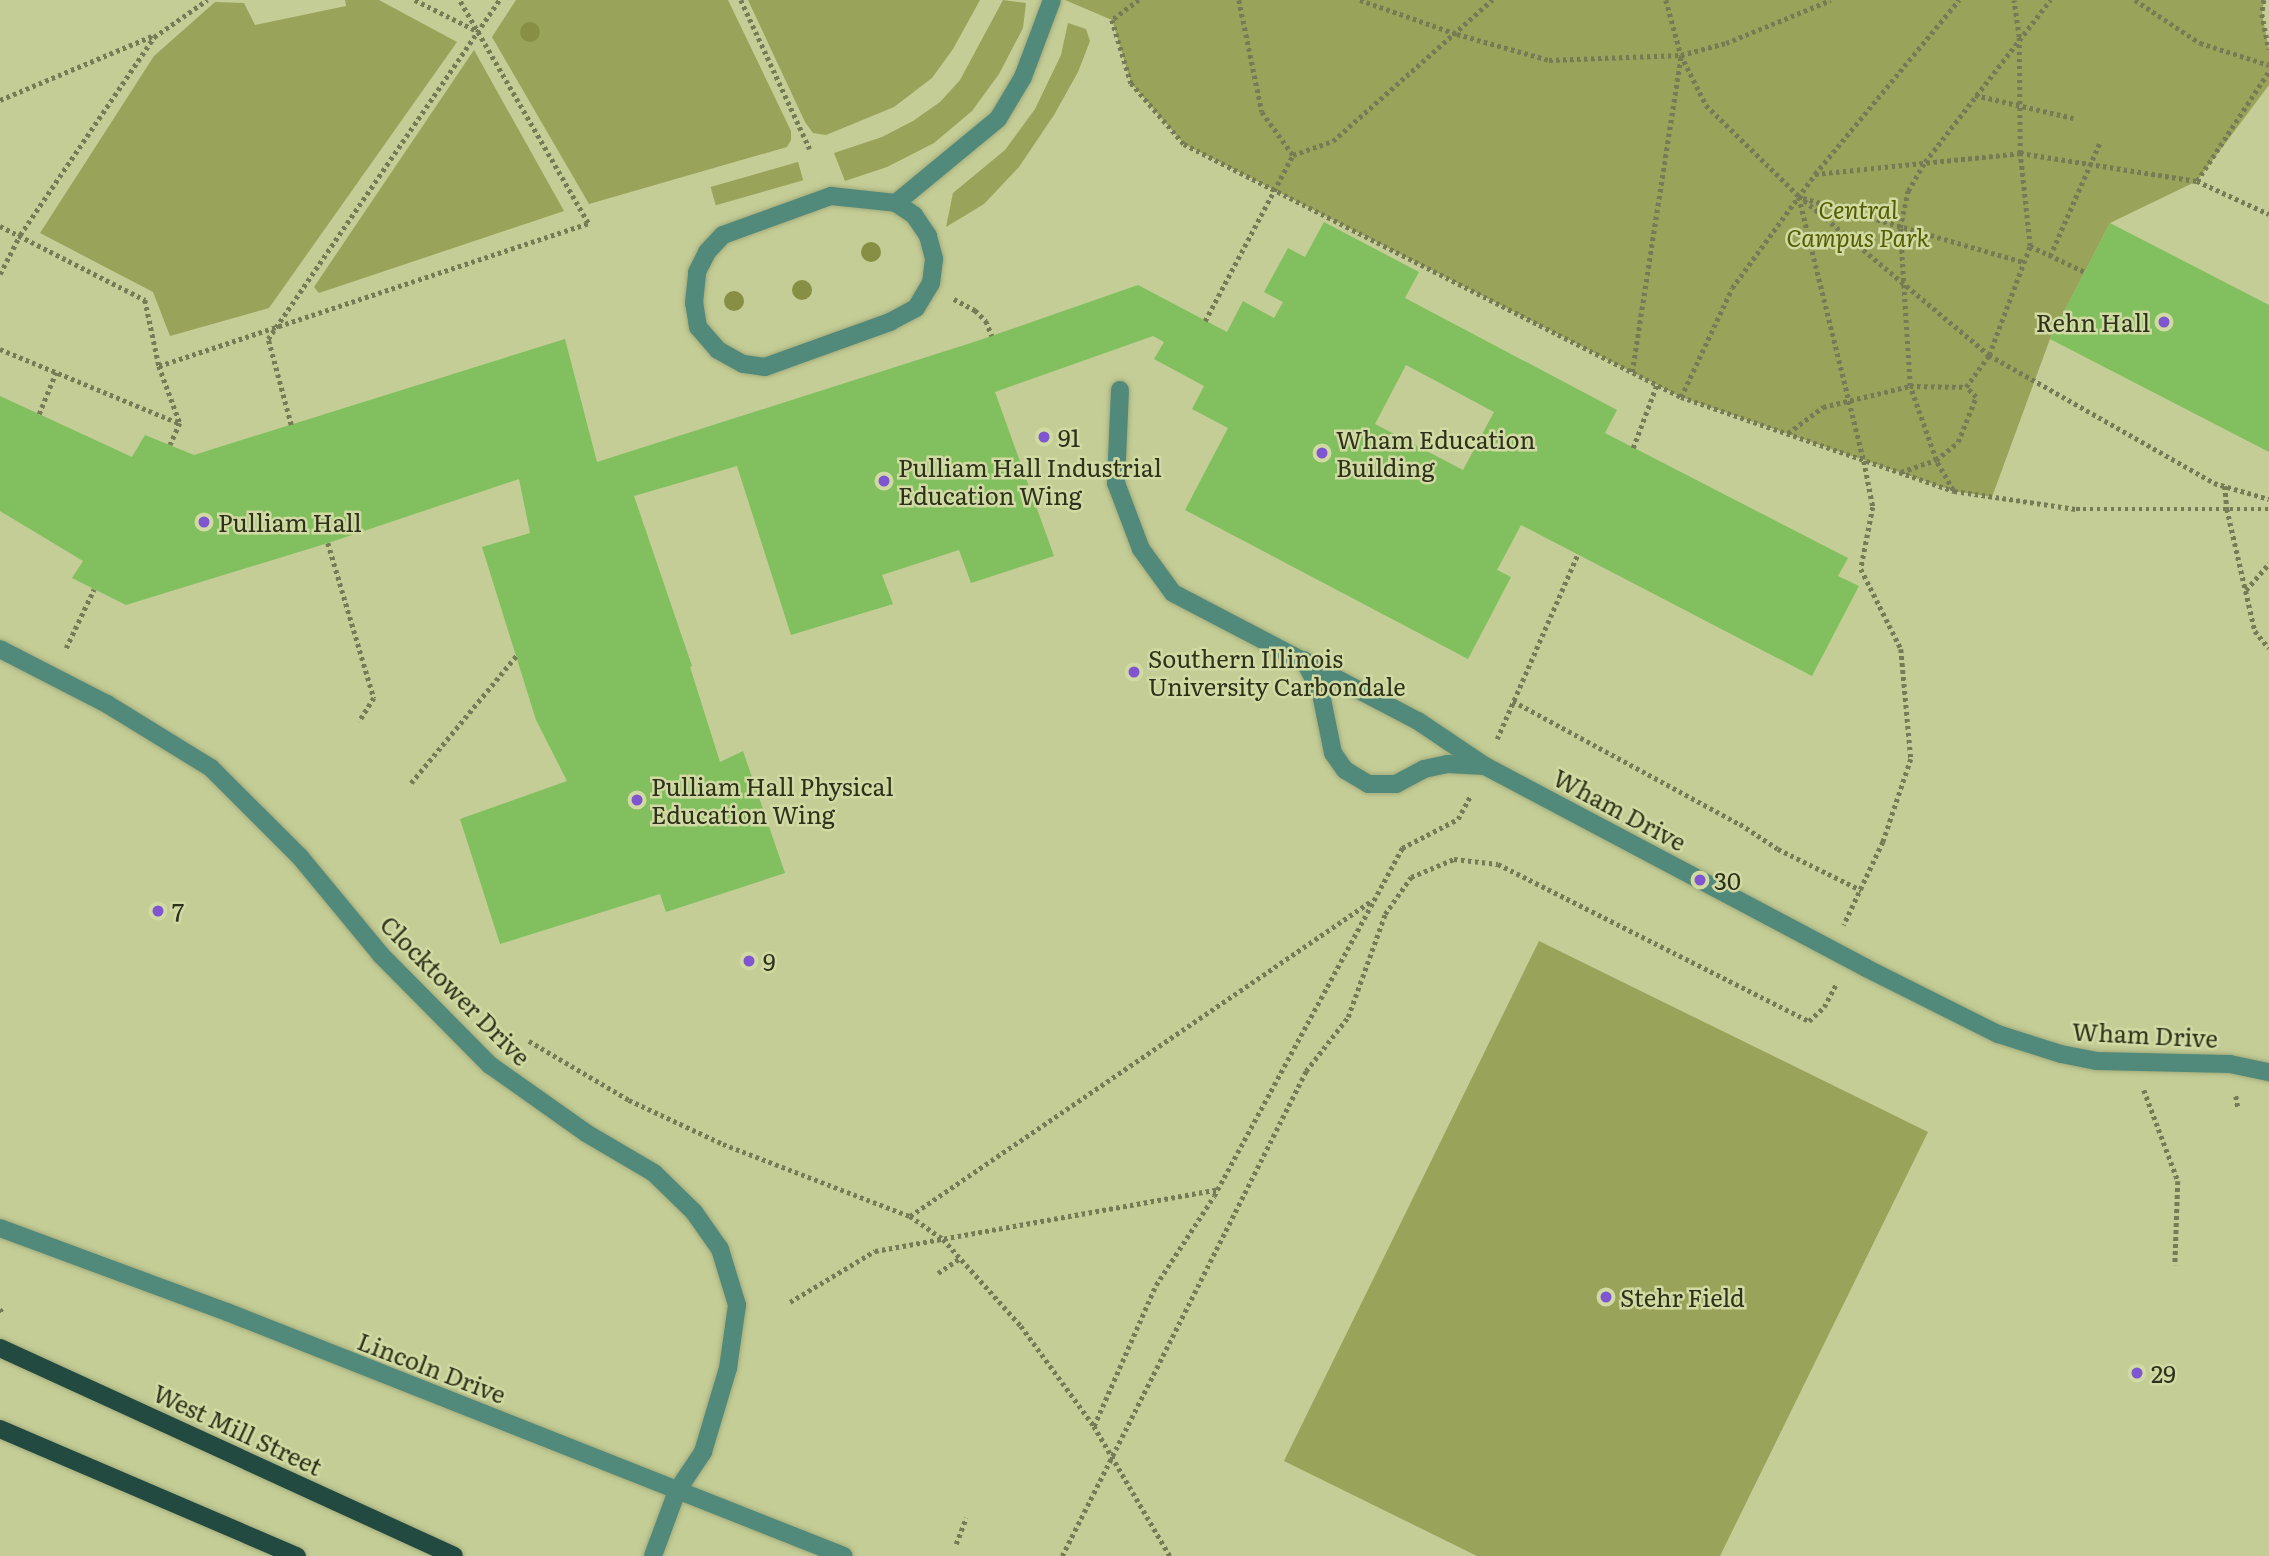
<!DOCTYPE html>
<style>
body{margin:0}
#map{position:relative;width:2269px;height:1556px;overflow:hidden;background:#c4cd96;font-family:Literata,serif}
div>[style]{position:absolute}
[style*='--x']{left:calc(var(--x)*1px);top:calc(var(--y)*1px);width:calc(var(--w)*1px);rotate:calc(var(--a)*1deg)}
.green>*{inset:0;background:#99a359;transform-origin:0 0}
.building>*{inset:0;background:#81bf5f}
.path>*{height:4.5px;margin-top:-2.25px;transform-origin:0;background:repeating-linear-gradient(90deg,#757b55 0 3.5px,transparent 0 7px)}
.roads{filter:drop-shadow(0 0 2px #a3ab7b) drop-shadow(0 0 2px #a3ab7b)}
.minor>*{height:18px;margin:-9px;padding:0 9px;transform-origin:9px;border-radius:9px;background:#518a7b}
.major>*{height:18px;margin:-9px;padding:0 9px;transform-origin:9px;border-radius:9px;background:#224a40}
.trees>*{width:20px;height:20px;margin:-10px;border-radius:50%;background:#878f44}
.dots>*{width:19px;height:19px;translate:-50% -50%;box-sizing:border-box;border:4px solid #d1daa2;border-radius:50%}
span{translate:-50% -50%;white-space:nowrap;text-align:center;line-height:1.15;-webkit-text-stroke:5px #d1daa2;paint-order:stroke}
.park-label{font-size:24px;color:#555d00;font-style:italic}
.poi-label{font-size:24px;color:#2e311b}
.right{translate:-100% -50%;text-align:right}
.left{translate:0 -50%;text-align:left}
.street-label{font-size:24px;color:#2e311b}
</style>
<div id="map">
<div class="green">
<i style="clip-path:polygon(345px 0,379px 0,457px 42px,269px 308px,170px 336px,153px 292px,40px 233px,154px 56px,215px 2px,244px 3px,255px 25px,346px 6px)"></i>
<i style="clip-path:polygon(516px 0,728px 0,791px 131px,791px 140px,787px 147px,589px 204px,492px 37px)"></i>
<i style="clip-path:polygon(748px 0,980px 0,953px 49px,932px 78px,894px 107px,826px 135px,813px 133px,805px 122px)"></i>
<i style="clip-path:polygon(1003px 0,1026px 3px,1023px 28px,999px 74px,972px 111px,934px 143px,887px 167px,845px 181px,834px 153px,882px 137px,913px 121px,940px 102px,960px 80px)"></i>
<i style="clip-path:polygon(1065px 0,2264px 0,2262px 14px,2269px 49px,2269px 85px,2197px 181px,2110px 223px,2050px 339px,1992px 497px,1954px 491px,1681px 397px,1184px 144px,1131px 83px,1112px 20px)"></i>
<i style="clip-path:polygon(1068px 23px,1086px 29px,1090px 41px,1078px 72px,1054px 115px,1019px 167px,984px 204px,946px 227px,953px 193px,1005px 150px,1035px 109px,1061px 55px)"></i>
<i style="clip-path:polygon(474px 50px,564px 211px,319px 293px,314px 287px)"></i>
<i style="left:798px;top:162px;width:19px;height:91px;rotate:74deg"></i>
<i style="clip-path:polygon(1539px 941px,1928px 1132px,1720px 1556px,1477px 1556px,1284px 1461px)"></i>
</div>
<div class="building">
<i style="clip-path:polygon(evenodd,1324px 222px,1419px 272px,1405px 298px,1617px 410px,1605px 433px,1848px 558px,1838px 576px,1859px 586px,1812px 676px,1521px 525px,1497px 570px,1511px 577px,1468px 659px,1185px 510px,1228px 428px,1192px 409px,1204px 386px,1154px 359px,1164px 342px,1153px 336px,995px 392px,1054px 556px,971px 583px,959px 550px,882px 575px,893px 604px,791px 635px,737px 466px,634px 496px,692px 666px,690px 667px,720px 762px,743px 751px,785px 873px,666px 912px,660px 894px,500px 944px,460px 819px,567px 781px,536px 720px,482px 547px,530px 533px,519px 479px,328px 543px,126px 605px,72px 578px,83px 561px,0 511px,0 396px,132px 457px,145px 435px,194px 455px,565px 339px,597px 462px,977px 341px,1138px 285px,1227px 332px,1243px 301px,1274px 318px,1283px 302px,1264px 292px,1288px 248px,1305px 257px,1324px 222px,1406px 365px,1494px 412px,1463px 470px,1375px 424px,1406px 365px)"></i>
<i style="clip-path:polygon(2110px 223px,2269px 305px,2269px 452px,2050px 339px)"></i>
</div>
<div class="path">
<i style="--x:415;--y:0;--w:69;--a:26.6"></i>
<i style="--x:741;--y:0;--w:164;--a:65.2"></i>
<i style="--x:1139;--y:0;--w:34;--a:143"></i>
<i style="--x:1112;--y:20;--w:66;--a:73.2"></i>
<i style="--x:1131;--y:83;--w:81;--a:49"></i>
<i style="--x:1184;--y:144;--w:558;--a:26.98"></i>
<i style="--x:1681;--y:397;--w:289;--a:19"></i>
<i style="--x:1954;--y:491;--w:123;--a:8.4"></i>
<i style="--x:2076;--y:509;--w:193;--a:0"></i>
<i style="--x:1239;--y:0;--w:114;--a:78.4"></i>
<i style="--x:1262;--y:112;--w:53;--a:54.2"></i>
<i style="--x:1360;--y:0;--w:103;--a:19.3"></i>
<i style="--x:1457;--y:34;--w:96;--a:15.8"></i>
<i style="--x:1549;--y:60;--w:132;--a:-2.2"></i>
<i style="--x:1681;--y:55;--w:47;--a:-14.9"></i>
<i style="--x:1726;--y:43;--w:113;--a:-22.3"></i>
<i style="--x:1666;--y:0;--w:57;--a:74.7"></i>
<i style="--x:1681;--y:55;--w:56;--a:63.4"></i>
<i style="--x:1706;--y:105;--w:130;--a:44.4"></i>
<i style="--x:1799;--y:196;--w:248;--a:39.9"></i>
<i style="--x:1989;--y:355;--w:259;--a:29.6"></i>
<i style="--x:2214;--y:483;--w:57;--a:16.2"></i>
<i style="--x:2135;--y:0;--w:78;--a:33.5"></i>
<i style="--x:2200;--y:43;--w:72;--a:17.7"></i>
<i style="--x:2264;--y:0;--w:14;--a:98"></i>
<i style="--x:2262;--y:14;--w:36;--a:79"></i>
<i style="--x:1975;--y:95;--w:101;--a:13.2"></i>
<i style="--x:0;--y:100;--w:168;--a:-22.8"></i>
<i style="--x:1815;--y:174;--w:206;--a:-5.8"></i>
<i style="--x:2020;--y:153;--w:179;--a:9"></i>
<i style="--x:2197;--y:181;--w:79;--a:24.6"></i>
<i style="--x:2197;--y:181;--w:131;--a:-56.8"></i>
<i style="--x:1799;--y:197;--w:272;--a:76.2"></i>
<i style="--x:1864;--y:461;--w:47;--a:78.9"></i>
<i style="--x:1873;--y:507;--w:63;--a:101"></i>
<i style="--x:1861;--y:569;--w:89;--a:63.4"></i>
<i style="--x:1901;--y:649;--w:110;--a:84.8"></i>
<i style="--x:1911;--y:759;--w:88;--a:108.6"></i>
<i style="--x:1883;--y:842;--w:92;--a:115.2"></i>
<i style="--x:1803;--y:198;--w:230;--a:16.2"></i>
<i style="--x:0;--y:226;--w:163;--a:27"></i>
<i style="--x:145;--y:300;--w:67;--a:78"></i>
<i style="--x:159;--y:366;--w:61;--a:69.8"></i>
<i style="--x:180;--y:423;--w:24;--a:114"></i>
<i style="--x:2030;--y:246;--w:61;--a:25.3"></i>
<i style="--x:2050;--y:256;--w:124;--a:-66.3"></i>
<i style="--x:0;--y:274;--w:44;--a:-62.9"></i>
<i style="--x:20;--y:235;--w:239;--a:-55.9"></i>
<i style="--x:154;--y:37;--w:65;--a:-34.9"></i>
<i style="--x:954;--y:299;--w:24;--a:28"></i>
<i style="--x:975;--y:310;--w:16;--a:45"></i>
<i style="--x:986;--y:321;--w:16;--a:68"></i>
<i style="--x:1205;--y:321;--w:188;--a:-62.1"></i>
<i style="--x:1293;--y:155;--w:42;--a:-19.3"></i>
<i style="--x:1333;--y:141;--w:213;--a:-41.6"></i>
<i style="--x:0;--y:349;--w:194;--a:22.5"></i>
<i style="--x:159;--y:366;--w:452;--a:-18.4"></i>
<i style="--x:588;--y:223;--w:258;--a:-120"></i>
<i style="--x:1632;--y:372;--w:321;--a:-81.2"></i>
<i style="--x:1681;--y:397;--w:120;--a:-64.9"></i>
<i style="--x:1732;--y:288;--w:141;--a:-53.9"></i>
<i style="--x:1815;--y:174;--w:226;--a:-50.4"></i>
<i style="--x:39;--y:414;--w:45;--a:-68"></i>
<i style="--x:291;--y:425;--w:89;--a:-105"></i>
<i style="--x:268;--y:339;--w:410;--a:-55.7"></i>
<i style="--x:1788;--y:433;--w:44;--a:-36.6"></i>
<i style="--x:1823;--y:407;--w:89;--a:-13.6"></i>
<i style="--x:1910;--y:386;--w:56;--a:1"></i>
<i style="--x:1966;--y:387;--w:39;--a:-54"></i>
<i style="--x:1989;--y:355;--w:116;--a:-69.4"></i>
<i style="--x:2030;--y:246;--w:94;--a:-96.1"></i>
<i style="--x:2020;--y:153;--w:116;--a:-90.5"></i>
<i style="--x:2019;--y:37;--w:37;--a:-98"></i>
<i style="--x:1633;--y:448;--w:68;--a:-69.4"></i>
<i style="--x:1901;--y:472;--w:37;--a:-19"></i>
<i style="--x:1936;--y:460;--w:28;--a:-39"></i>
<i style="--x:1958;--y:442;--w:48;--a:-68.2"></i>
<i style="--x:1976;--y:397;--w:14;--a:-135"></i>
<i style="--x:2225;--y:486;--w:23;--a:85"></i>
<i style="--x:2227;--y:509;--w:125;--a:77.1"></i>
<i style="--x:2255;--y:631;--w:22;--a:51"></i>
<i style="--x:1953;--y:490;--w:34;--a:-120"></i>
<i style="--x:1936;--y:460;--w:78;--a:-109.4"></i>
<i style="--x:1910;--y:386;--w:158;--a:-93.6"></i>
<i style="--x:1900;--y:228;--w:38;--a:-78"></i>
<i style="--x:1908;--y:191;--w:34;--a:-60"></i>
<i style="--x:1925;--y:162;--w:205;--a:-52.3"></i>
<i style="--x:328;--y:543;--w:162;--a:73.5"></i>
<i style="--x:374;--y:698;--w:28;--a:122"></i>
<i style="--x:2246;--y:590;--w:35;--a:-49"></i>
<i style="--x:66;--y:648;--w:65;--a:-64.6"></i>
<i style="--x:1513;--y:701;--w:258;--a:28.5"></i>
<i style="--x:1740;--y:824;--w:45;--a:33.3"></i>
<i style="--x:1778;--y:849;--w:93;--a:26.3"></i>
<i style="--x:1497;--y:739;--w:202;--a:-66.4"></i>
<i style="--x:411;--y:783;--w:165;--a:-50.4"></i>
<i style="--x:529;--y:1041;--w:116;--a:30.5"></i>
<i style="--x:629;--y:1100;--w:104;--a:25.1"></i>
<i style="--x:723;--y:1144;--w:200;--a:21.1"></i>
<i style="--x:910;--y:1216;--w:40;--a:34.9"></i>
<i style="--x:943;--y:1239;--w:117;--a:48.1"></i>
<i style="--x:1021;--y:1326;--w:124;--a:53.9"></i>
<i style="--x:1094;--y:1426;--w:151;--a:59.7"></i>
<i style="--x:2144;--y:1090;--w:97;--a:69.5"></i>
<i style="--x:2178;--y:1181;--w:84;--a:92"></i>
<i style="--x:2236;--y:1096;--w:11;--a:80"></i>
<i style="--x:910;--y:1216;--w:557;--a:-34.32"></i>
<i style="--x:938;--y:1273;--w:27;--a:-34"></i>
<i style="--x:790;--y:1302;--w:99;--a:-31"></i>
<i style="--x:875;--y:1251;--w:349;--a:-10.2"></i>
<i style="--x:0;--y:1309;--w:4;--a:56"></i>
<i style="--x:1094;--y:1426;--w:154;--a:-66.3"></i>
<i style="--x:1156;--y:1285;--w:106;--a:-56.9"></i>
<i style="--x:1214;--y:1196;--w:396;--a:-61.6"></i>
<i style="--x:1402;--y:848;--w:63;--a:-27.4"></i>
<i style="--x:1458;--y:819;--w:27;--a:-62"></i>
<i style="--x:956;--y:1544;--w:28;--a:-69"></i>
<i style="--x:1062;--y:1556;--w:543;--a:-63.29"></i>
<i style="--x:1306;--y:1071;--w:68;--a:-52.1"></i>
<i style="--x:1348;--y:1017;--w:109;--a:-70.2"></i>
<i style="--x:1385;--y:914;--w:45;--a:-54.9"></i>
<i style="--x:1411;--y:877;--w:47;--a:-22.7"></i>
<i style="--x:1454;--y:859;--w:44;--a:6.5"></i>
<i style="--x:1498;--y:864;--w:348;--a:26.8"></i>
<i style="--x:1809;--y:1021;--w:21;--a:-43"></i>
<i style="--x:1824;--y:1007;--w:26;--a:-62"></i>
</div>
<div class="roads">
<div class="minor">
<i style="--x:831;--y:196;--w:65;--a:6.1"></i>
<i style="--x:896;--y:203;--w:22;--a:34"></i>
<i style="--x:914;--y:215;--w:25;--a:56"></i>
<i style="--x:928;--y:236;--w:24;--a:75"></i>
<i style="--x:934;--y:259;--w:24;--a:97"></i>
<i style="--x:931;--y:283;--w:29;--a:121"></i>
<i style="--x:916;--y:308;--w:30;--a:152"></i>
<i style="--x:890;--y:322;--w:133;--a:160.2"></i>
<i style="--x:765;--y:367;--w:22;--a:-172"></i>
<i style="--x:743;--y:364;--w:29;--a:-151"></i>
<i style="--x:718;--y:350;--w:30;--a:-131"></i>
<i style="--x:698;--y:327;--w:24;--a:-99"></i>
<i style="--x:694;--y:303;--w:31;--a:-84"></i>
<i style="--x:697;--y:272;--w:22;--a:-63"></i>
<i style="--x:707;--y:252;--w:23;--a:-47"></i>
<i style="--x:723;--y:235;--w:115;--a:-19.9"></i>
<i style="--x:896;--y:203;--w:132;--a:-39.5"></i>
<i style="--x:998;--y:119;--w:49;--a:-59.2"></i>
<i style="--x:1023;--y:77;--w:82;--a:-69.4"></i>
<i style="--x:1120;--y:390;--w:93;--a:92.5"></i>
<i style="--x:1116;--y:483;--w:71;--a:69.3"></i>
<i style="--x:1141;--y:549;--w:54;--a:54"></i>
<i style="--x:1173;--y:593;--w:276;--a:27.6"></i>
<i style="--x:1418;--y:721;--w:81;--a:33.9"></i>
<i style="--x:1485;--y:766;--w:431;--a:27.9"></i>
<i style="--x:1866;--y:968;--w:148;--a:26.6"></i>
<i style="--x:1998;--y:1034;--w:66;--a:17.6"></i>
<i style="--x:2061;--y:1054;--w:37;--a:11"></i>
<i style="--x:2097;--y:1061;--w:133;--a:1.3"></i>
<i style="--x:2230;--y:1064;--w:40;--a:12"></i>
<i style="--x:0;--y:649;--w:120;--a:27.2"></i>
<i style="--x:107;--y:704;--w:122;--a:31.6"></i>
<i style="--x:211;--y:768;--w:126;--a:45"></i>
<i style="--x:300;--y:857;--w:127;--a:50.4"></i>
<i style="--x:381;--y:955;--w:155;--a:45.3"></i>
<i style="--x:490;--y:1065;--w:118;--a:35.3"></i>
<i style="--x:586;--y:1133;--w:79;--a:30.5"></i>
<i style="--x:654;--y:1173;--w:56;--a:44.3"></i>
<i style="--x:694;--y:1212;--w:45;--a:54.9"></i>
<i style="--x:720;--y:1249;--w:59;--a:73.1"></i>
<i style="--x:737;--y:1305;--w:64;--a:98.1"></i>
<i style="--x:728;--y:1368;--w:88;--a:106.6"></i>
<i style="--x:703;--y:1452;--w:47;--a:123.7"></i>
<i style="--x:677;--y:1491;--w:69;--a:110.3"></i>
<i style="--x:1304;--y:660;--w:38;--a:63"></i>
<i style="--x:1321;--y:694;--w:60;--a:78.5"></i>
<i style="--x:1333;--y:753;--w:21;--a:55"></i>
<i style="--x:1345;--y:770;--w:27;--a:31"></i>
<i style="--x:1368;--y:784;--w:28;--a:0"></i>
<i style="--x:1396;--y:784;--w:32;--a:-28"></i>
<i style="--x:1424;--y:769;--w:24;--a:-12"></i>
<i style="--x:1447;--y:764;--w:37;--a:3"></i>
<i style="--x:0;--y:1228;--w:242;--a:20.3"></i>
<i style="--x:227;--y:1312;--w:663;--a:21.58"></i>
</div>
<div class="major">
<i style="--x:0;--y:1348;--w:499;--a:24.6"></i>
<i style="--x:0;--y:1429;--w:323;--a:23.2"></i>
</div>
</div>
<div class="trees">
<i style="left:530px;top:32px"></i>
<i style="left:871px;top:252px"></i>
<i style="left:802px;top:290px"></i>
<i style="left:734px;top:301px"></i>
</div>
<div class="dots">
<i style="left:2164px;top:322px;background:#7f56d0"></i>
<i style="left:1044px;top:437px;background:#7f56d0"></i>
<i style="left:1322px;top:453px;background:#7f56d0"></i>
<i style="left:884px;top:481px;background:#7f56d0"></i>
<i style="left:204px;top:522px;background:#7f56d0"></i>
<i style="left:1134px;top:672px;background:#7f56d0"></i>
<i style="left:637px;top:800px;background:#7f56d0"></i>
<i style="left:1700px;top:880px;background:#7f56d0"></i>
<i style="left:158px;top:911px;background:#7f56d0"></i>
<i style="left:749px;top:961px;background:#7f56d0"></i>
<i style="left:1606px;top:1297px;background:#7f56d0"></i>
<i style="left:2137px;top:1373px;background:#7f56d0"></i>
</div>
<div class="park-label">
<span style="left:1858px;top:223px">Central<br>Campus Park</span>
</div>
<div class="poi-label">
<span class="right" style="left:2150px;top:322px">Rehn Hall</span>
<span class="left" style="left:1058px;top:437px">91</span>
<span class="left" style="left:1336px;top:453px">Wham Education<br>Building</span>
<span class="left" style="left:898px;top:481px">Pulliam Hall Industrial<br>Education Wing</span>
<span class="left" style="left:218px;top:522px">Pulliam Hall</span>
<span class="left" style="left:1148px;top:672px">Southern Illinois<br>University Carbondale</span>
<span class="left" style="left:651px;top:800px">Pulliam Hall Physical<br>Education Wing</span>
<span class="left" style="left:1714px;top:880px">30</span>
<span class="left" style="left:172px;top:911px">7</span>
<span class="left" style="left:763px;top:961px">9</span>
<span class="left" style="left:1620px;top:1297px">Stehr Field</span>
<span class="left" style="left:2151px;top:1373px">29</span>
</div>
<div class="street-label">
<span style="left:1620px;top:809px;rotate:28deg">Wham Drive</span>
<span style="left:456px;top:990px;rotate:45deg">Clocktower Drive</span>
<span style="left:2145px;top:1034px;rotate:3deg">Wham Drive</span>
<span style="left:432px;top:1367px;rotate:21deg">Lincoln Drive</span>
<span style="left:238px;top:1429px;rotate:25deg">West Mill Street</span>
</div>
</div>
